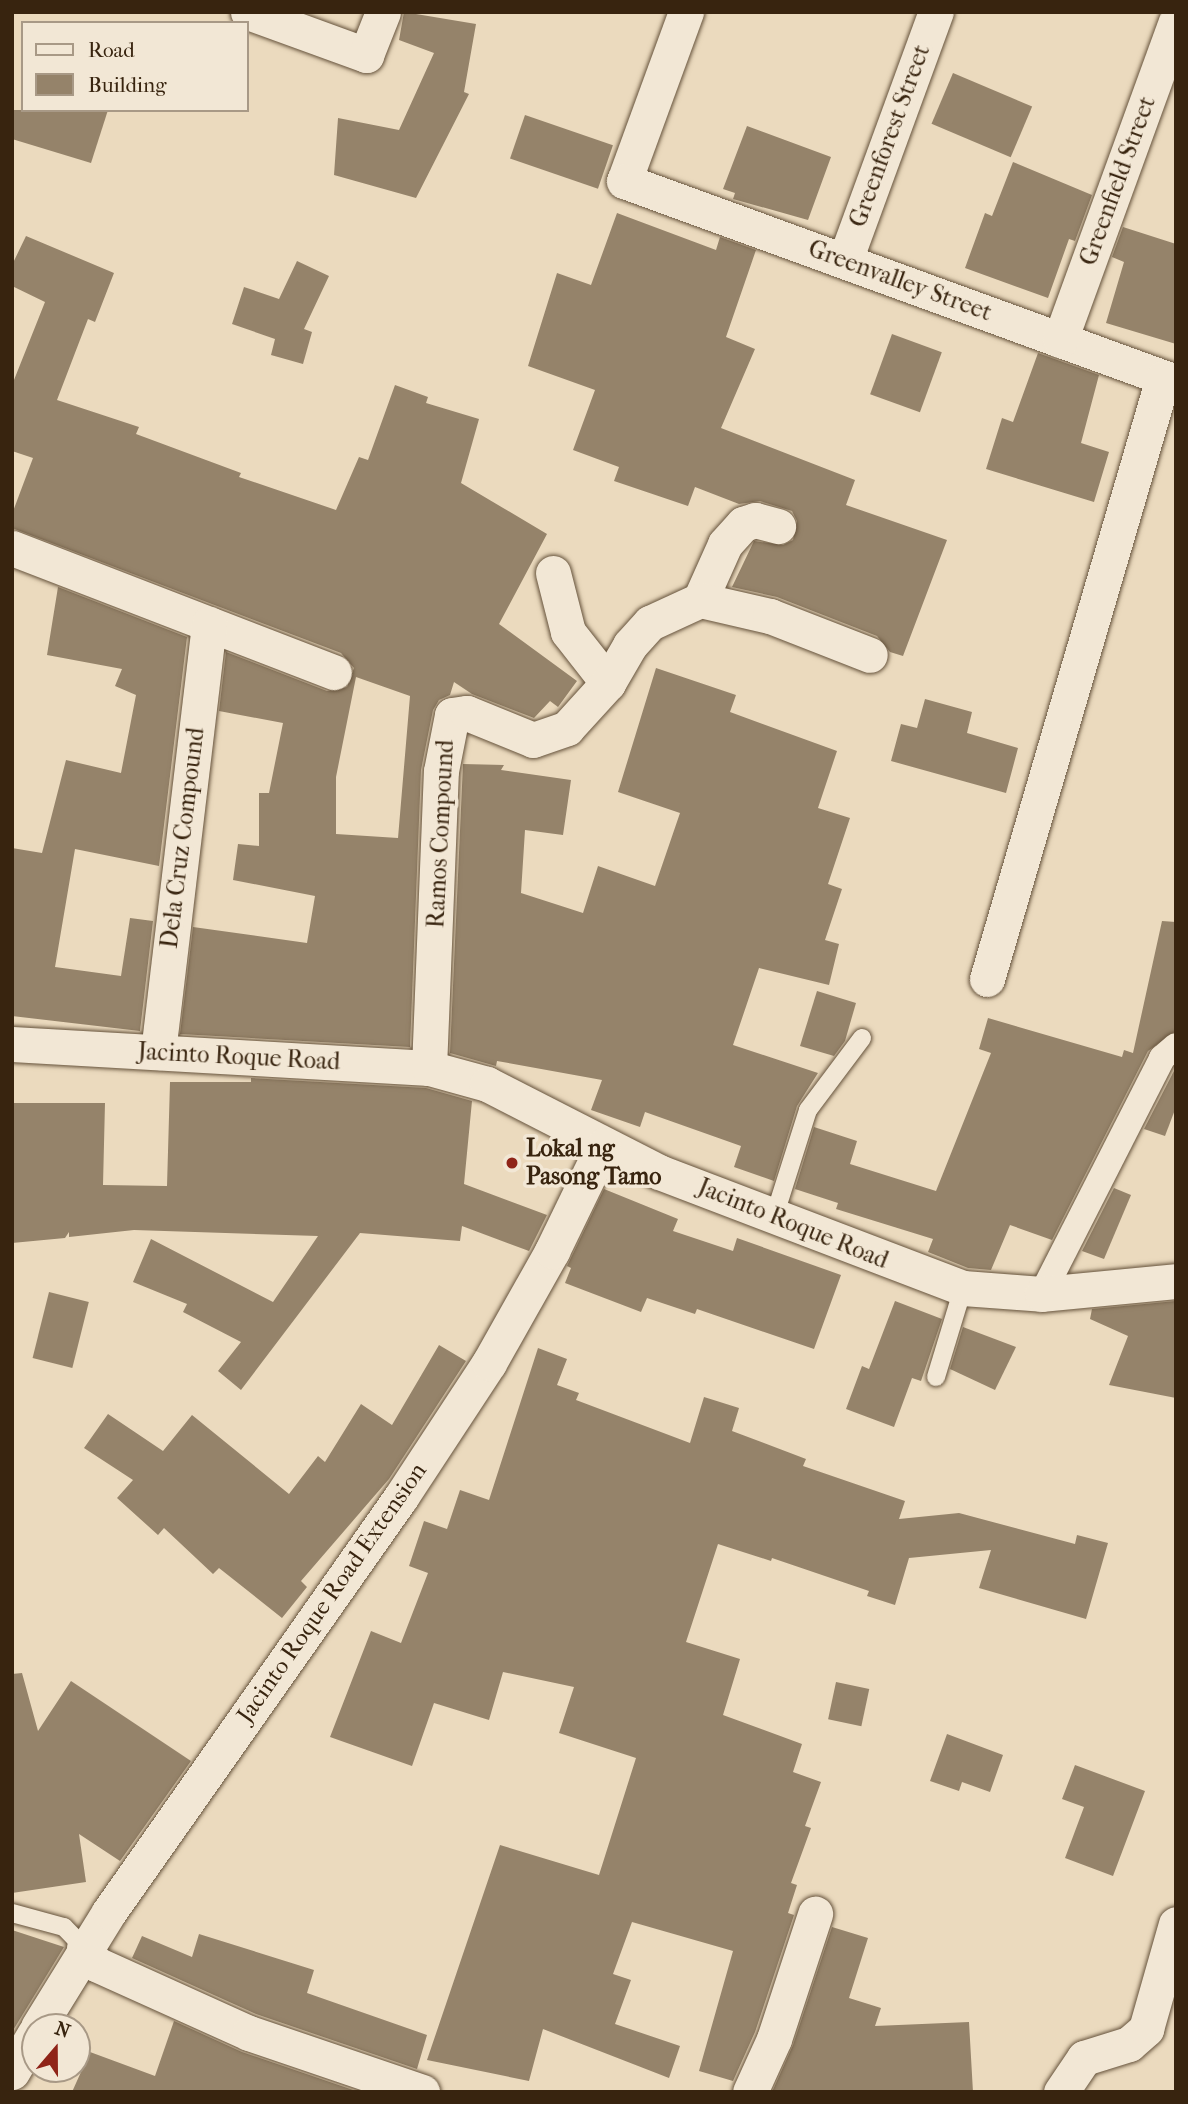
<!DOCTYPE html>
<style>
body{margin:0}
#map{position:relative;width:1188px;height:2104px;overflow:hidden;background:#ebdabe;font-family:"IM FELL French Canon",serif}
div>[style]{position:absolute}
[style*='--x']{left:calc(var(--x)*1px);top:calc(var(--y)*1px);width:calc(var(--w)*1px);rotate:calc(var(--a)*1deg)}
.building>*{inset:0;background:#95836a;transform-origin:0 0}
.roads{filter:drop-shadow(0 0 2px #65523b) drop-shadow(0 0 2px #65523b)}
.service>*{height:18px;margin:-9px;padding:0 9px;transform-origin:9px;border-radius:9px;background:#f2e7d5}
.pedestrian>*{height:26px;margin:-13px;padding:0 13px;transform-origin:13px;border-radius:13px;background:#f2e7d5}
.minor>*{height:35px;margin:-17.5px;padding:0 17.5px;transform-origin:17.5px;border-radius:17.5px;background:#f2e7d5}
.dots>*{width:19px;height:19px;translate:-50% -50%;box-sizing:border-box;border:4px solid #f2e7d5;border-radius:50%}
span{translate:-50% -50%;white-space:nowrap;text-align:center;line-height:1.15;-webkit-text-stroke:7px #f2e7d5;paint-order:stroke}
.street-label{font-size:24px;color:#38240f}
.poi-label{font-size:24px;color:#38240f;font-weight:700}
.left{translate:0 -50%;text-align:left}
.frame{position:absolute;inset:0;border:14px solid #38240f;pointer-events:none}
.legend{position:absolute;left:21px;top:21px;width:228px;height:91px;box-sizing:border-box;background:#f2e7d5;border:2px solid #a89986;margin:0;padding:9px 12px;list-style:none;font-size:21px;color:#38240f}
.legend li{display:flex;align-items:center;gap:14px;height:35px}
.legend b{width:35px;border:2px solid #a89986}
.north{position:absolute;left:21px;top:2013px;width:70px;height:70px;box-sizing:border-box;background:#f2e7d5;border:2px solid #a89986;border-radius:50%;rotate:20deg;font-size:19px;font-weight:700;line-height:28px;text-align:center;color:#38240f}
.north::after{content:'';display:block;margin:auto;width:24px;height:32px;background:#8f2418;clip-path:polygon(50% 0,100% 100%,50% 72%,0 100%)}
</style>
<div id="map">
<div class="building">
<i style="clip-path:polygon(404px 12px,476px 24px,464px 92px,469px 94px,416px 198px,334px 175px,338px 118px,399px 130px,434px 53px,399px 40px)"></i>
<i style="left:953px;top:73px;width:86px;height:55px;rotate:23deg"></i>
<i style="clip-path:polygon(12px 110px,108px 110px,91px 163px,12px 139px)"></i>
<i style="left:525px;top:115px;width:93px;height:46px;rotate:19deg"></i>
<i style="clip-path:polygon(747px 126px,831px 157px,808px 220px,733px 199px,735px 193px,723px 189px)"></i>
<i style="clip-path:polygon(1013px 162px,1092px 195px,1075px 241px,1069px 239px,1048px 298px,965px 268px,985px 213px,992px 216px)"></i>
<i style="clip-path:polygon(617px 213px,716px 250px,720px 237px,756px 250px,726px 337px,755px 349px,721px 428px,855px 480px,846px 505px,947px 540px,903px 656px,890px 652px,877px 636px,777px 597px,732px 587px,754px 541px,783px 545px,793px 540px,797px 521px,792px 511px,760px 501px,739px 504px,695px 487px,688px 506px,614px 481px,619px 467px,573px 450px,595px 390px,528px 366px,557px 273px,591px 285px)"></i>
<i style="clip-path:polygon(1123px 227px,1176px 244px,1176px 344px,1106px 323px,1124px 262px,1112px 257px)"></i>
<i style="clip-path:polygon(evenodd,26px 236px,114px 273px,95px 322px,88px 319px,57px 400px,139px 427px,136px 434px,241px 473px,239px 477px,336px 510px,359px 457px,368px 460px,395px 385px,428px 397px,426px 403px,479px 419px,461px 483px,547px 534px,499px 624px,577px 681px,558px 707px,550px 701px,534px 718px,472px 694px,454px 682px,450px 695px,439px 700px,433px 710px,421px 770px,410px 1047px,180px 1034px,193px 927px,307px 943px,315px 896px,233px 880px,238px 844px,259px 846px,259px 793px,269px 793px,283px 723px,219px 711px,226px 652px,327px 691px,347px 687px,354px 668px,341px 653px,12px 528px,12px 514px,33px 458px,12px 451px,12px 385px,45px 302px,12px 286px,12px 265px,26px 236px,356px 677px,410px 696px,398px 838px,336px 834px,336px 777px,356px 677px)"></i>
<i style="clip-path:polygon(297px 261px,329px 276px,304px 329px,312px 332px,303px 364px,271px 355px,275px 339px,232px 324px,244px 287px,279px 299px)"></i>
<i style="left:892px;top:334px;width:53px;height:64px;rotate:20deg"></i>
<i style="clip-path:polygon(1038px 353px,1099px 375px,1081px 443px,1109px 452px,1094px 502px,986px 469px,1002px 418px,1013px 422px)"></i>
<i style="clip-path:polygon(58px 587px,187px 637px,159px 866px,75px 849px,55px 967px,121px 976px,130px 918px,153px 921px,140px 1031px,12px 1016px,12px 848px,42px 853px,66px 760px,121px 773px,136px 695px,115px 686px,122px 669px,47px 655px)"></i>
<i style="clip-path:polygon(656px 668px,736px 695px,730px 712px,837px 751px,818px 808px,850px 818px,828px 884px,842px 889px,825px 940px,839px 944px,829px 985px,759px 968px,733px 1045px,818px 1073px,797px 1106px,774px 1181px,734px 1167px,741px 1146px,645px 1112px,640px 1127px,591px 1110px,602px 1080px,497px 1061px,496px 1066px,450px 1053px,463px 764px,504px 765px,501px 770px,571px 780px,563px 835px,525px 830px,521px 893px,583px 913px,598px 866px,655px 886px,680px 813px,618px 792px)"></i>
<i style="clip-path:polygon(925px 699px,972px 712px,967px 733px,1018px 748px,1006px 793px,891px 761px,901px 724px,917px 728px)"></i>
<i style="clip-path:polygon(1162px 921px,1176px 922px,1176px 1031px,1148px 1051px,1052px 1240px,1010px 1225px,991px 1270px,968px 1268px,928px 1252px,933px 1239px,836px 1209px,838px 1203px,795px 1189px,814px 1127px,857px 1141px,850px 1164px,936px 1191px,991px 1053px,979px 1049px,988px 1018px,1122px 1057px,1124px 1050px,1133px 1053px)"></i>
<i style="clip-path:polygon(817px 991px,856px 1003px,845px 1041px,834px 1056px,800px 1046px)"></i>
<i style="clip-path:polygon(1176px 1067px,1176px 1107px,1165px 1136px,1144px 1129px)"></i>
<i style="clip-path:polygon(251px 1078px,426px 1088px,472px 1101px,464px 1184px,547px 1215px,529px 1251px,462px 1226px,460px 1241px,360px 1233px,241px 1390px,218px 1371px,241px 1342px,183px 1312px,187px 1304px,133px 1282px,151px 1239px,273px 1302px,318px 1236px,134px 1230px,69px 1237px,69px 1232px,65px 1238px,12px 1243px,12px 1103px,105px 1103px,103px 1185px,167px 1186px,170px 1082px,251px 1082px)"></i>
<i style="clip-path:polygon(1114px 1188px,1131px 1195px,1104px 1259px,1082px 1251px)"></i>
<i style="clip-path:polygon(604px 1189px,678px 1219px,673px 1231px,733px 1251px,737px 1238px,841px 1275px,814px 1349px,697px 1309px,695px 1314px,647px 1298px,641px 1312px,565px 1283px,571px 1268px,567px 1266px)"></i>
<i style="left:49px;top:1292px;width:41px;height:68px;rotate:14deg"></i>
<i style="clip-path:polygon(895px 1301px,942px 1319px,921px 1381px,912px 1378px,894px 1427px,846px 1409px,862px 1366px,869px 1369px)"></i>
<i style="clip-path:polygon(1176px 1301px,1176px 1398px,1109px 1385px,1128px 1336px,1090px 1319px,1092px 1309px)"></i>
<i style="clip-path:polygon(963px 1327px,1016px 1347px,995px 1390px,950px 1369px)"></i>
<i style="clip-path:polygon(439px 1345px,466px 1361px,389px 1479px,301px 1581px,307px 1587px,282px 1618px,219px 1568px,213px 1574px,164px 1528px,158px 1535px,117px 1498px,133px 1480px,84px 1448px,108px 1414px,163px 1451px,192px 1415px,289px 1494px,318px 1456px,325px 1462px,361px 1404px,392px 1425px)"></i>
<i style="clip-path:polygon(538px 1348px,567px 1359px,557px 1385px,579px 1393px,576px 1400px,690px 1443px,704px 1397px,739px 1408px,732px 1431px,806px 1459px,803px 1466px,905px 1501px,899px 1519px,959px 1513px,1075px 1544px,1077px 1535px,1108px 1543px,1086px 1619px,979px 1588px,991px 1550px,909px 1558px,895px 1605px,867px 1596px,869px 1591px,772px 1558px,771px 1561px,718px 1544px,686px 1642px,740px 1659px,723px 1715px,802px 1744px,793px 1772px,821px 1782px,805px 1826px,811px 1828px,791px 1883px,797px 1885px,788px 1913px,794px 1915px,755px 2032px,733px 2081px,699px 2071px,733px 1951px,632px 1922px,613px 1974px,631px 1980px,615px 2024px,680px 2046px,669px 2078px,543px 2029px,529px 2081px,427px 2060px,500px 1845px,599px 1875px,636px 1758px,559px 1733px,574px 1687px,503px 1672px,489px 1720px,434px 1703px,412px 1766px,330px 1737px,371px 1631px,401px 1643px,428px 1573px,409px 1566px,424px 1521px,447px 1529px,460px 1490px,489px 1500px)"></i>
<i style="clip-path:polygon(22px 1673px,38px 1731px,71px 1681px,191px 1761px,120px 1861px,79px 1834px,86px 1882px,12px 1893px,12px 1674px)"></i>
<i style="left:836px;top:1682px;width:34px;height:38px;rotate:12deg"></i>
<i style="clip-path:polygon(947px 1734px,1003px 1755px,990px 1792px,962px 1782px,959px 1791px,930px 1781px)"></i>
<i style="clip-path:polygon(1075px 1765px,1145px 1791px,1113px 1876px,1065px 1858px,1084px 1807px,1062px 1799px)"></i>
<i style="clip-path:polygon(832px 1927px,868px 1938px,849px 1998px,881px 2008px,875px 2026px,969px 2022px,973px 2092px,772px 2092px,793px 2045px)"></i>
<i style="clip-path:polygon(12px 1930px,64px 1947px,12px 2032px)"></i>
<i style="clip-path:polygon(199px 1934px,314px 1970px,307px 1993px,427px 2035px,417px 2069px,256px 2014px,132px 1958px,142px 1936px,192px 1957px)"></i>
<i style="clip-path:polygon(174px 2021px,242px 2052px,359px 2092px,72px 2092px,90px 2052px,155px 2076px)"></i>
</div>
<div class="roads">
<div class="service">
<i style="--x:775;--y:1214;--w:109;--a:-72.4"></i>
<i style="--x:808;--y:1110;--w:90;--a:-53.1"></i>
<i style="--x:936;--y:1377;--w:93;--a:-73.1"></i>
<i style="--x:12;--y:1913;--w:54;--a:15.1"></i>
<i style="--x:64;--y:1927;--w:29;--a:46"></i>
</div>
<div class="pedestrian">
<i style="--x:1042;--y:1294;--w:265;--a:-63"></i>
<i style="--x:1162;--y:1058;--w:18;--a:-41"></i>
</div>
<div class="minor">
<i style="--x:248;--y:12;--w:126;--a:20"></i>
<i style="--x:366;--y:55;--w:46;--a:-68.4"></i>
<i style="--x:686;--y:12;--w:180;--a:110.1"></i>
<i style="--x:624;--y:181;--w:587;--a:20.01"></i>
<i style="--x:845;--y:260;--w:264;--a:-69.9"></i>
<i style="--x:1060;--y:340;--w:338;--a:-70"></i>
<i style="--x:12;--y:548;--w:345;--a:21.1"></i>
<i style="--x:553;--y:573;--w:61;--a:75.7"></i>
<i style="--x:568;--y:632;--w:65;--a:51.9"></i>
<i style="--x:700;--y:600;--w:61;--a:-65.9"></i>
<i style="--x:725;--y:544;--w:27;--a:-48"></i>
<i style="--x:743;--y:524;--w:13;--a:-18"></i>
<i style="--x:755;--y:520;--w:24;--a:15"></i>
<i style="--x:987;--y:979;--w:626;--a:-73.68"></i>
<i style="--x:12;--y:1044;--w:418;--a:3.3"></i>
<i style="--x:429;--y:1068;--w:60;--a:15.4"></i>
<i style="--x:487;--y:1084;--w:193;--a:27.1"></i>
<i style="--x:659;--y:1172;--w:325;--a:20.9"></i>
<i style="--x:963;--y:1288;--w:79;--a:4.3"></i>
<i style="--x:1042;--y:1294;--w:135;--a:-5.5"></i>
<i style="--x:158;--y:1052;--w:431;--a:-83.2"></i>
<i style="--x:429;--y:1068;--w:297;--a:-87.7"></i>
<i style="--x:441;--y:771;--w:57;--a:-78.9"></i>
<i style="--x:452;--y:715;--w:15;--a:-8"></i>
<i style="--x:467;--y:713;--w:71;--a:22.2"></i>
<i style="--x:533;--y:740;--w:36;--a:-19"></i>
<i style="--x:567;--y:728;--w:61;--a:-47.7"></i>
<i style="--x:608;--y:683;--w:44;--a:-59.9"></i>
<i style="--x:630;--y:645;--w:30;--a:-48"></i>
<i style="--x:650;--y:623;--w:55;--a:-24.7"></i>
<i style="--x:700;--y:600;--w:72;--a:12.9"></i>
<i style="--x:770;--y:616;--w:107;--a:21.3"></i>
<i style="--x:84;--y:1948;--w:20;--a:53"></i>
<i style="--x:96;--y:1964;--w:168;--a:24.3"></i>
<i style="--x:249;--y:2033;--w:183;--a:18.8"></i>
<i style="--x:38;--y:2027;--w:135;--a:-58.3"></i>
<i style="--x:109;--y:1912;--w:507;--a:-54.87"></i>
<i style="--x:401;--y:1497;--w:160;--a:-56.7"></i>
<i style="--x:489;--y:1363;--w:129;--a:-60.6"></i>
<i style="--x:552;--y:1251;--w:117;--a:-64.1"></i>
<i style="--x:12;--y:2072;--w:45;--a:-59.5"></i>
<i style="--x:750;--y:2092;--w:58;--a:-65.6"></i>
<i style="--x:774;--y:2039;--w:132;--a:-71.8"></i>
<i style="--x:1061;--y:2092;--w:41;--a:-55.9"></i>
<i style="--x:1084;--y:2058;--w:47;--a:-17.3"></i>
<i style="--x:1129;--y:2044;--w:23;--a:-41"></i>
<i style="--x:1146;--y:2029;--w:109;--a:-74.1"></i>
</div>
</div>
<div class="dots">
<i style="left:512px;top:1163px;background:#8f2418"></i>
</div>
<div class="street-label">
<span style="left:890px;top:136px;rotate:-70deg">Greenforest Street</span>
<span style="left:1118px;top:181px;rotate:-70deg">Greenfield Street</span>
<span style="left:900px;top:281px;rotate:20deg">Greenvalley Street</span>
<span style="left:441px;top:834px;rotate:-87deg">Ramos Compound</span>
<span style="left:183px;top:838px;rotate:-83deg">Dela Cruz Compound</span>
<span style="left:239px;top:1057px;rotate:3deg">Jacinto Roque Road</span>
<span style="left:793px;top:1224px;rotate:22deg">Jacinto Roque Road</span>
<span style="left:332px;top:1593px;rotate:-55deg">Jacinto Roque Road Extension</span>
</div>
<div class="poi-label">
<span class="left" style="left:526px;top:1163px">Lokal ng<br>Pasong Tamo</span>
</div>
<div class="frame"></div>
<ul class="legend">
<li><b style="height:9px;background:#f2e7d5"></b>Road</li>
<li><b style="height:19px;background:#95836a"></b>Building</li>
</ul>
<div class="north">N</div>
</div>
